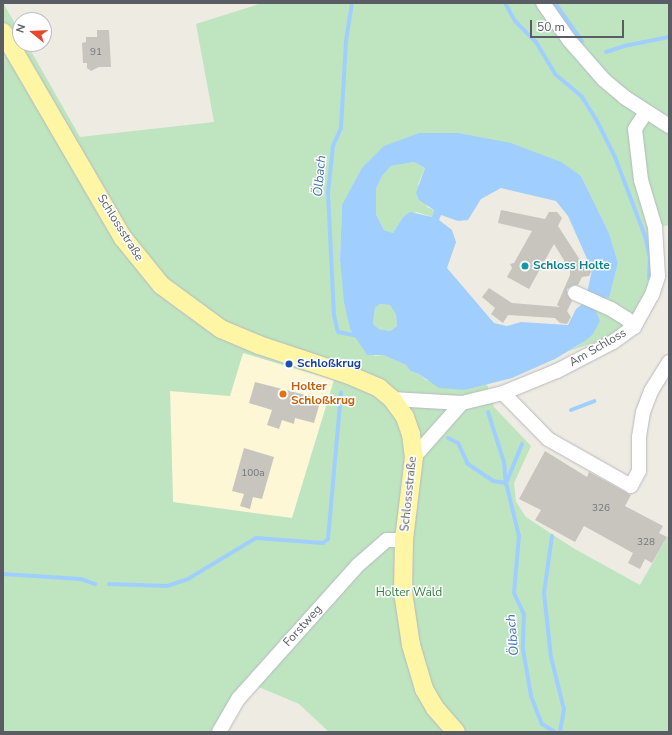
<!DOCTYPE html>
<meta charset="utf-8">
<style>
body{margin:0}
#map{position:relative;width:672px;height:735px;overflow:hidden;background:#edebe2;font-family:"Nunito Sans",sans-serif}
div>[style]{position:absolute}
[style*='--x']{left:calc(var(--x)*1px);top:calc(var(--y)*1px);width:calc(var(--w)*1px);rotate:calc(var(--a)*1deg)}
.commercial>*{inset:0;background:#fef7d6}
.green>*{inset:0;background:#bee5c0}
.water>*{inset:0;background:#a0cfff}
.stream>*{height:4px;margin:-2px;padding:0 2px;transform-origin:2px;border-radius:2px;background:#a0cfff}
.building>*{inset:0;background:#c8c5bf}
.roads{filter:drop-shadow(0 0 1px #b7b9be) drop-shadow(0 0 1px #b7b9be)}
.minor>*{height:14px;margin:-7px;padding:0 7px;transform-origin:7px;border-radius:7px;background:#fff}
.major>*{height:18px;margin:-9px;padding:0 9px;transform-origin:9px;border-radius:9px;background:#fff6a5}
.dots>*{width:11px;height:11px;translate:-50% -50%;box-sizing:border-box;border:2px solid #fff;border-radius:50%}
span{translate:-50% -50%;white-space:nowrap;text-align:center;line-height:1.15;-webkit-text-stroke:3px #fff;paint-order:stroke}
.number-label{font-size:10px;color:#76777a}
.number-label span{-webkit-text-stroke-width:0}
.street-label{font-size:12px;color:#5a5d63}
.culture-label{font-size:12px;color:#0d838f;font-weight:700}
.left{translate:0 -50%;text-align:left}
.transit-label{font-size:12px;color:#164399;font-weight:700}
.food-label{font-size:12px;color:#c56008;font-weight:700}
.park-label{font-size:12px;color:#33813c}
.water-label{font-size:13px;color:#4074b9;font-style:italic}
.frame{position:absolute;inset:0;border:4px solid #5a5d63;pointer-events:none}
.north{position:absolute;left:12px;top:12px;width:40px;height:40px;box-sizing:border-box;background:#fff;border:1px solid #bdbec1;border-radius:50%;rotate:288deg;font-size:11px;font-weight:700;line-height:16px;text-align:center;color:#5a5d63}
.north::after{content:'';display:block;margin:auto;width:14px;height:18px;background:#e9462c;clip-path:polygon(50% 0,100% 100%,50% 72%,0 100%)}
.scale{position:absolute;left:530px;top:20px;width:94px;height:18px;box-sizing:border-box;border:2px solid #5a5d63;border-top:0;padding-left:5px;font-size:12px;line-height:14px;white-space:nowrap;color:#5a5d63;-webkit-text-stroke:3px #fff;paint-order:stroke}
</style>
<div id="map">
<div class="commercial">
<i style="clip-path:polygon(243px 353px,334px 380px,292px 518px,173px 503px,170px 391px,230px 396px)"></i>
</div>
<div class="green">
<i style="clip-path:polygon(evenodd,3px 3px,20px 32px,20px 44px,27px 44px,80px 137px,214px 122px,196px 24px,262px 3px,669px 3px,669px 225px,649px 230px,653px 276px,637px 312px,615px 332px,599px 341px,569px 351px,585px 341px,597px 299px,609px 298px,618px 263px,609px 233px,581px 176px,419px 133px,342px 205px,340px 260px,350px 329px,375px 356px,383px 355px,406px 365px,410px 371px,419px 374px,426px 380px,465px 390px,487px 384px,494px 407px,531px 446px,514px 483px,516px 502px,526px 517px,573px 548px,640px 585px,669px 534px,669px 732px,329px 732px,299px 704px,254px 685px,223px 732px,3px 732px,3px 3px,243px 353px,334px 380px,292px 518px,173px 502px,170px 391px,230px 396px,243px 353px)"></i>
<i style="clip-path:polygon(414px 162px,425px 168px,418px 184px,427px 207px,434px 210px,432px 217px,417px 212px,403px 217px,393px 233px,384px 230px,376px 214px,376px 189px,382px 176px,391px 166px)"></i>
<i style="clip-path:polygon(380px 304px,390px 305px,396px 315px,397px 326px,390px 331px,379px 329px,373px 324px,375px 308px)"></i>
</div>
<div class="water">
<i style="clip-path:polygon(evenodd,419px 133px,458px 133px,511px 143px,561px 162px,581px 176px,609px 233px,618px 263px,609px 298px,597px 299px,594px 306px,600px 321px,593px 334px,585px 341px,555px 359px,512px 378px,465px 390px,439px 388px,419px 374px,410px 371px,406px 365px,383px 355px,367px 355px,350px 329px,344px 302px,340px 260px,342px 205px,362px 168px,384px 146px,419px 133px,414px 162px,425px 168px,416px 193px,419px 200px,434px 210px,432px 217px,410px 212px,403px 217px,393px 233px,384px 230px,376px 214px,376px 189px,382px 176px,391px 166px,414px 162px,419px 133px,501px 188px,556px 201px,568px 216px,592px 270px,585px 302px,576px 309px,568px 325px,521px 322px,507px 326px,494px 323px,447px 268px,456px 242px,452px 230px,439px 220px,441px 215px,458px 221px,468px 220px,481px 199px,501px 188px,419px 133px,380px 304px,390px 305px,396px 315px,397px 326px,390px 331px,379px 329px,373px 324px,375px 308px,380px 304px)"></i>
</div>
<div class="stream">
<i style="--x:352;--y:3;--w:38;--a:99"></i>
<i style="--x:346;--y:41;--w:87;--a:93.3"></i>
<i style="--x:341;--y:128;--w:20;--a:114"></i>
<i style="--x:333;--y:146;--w:47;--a:96.1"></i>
<i style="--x:328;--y:193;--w:122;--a:87.2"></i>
<i style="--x:334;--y:315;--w:17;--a:77"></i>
<i style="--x:338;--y:332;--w:21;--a:11"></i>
<i style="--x:505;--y:3;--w:21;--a:61"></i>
<i style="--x:515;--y:21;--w:30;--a:45"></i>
<i style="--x:536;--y:42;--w:37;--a:59"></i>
<i style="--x:555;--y:74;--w:35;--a:40"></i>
<i style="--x:582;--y:97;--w:26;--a:58"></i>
<i style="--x:596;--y:119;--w:42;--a:63.4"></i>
<i style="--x:615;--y:157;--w:85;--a:69.2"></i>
<i style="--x:645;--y:236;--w:23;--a:77"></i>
<i style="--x:650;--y:258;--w:20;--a:93"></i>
<i style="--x:555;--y:3;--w:47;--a:54.6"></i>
<i style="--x:606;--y:52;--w:19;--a:-18"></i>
<i style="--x:624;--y:46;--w:46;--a:-11.3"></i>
<i style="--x:571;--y:410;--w:25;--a:-21"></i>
<i style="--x:488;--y:412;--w:52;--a:72.3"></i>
<i style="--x:504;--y:462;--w:21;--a:85"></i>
<i style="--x:448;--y:438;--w:11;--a:27"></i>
<i style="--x:458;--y:443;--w:23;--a:65"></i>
<i style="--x:468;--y:464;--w:30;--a:34"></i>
<i style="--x:493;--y:481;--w:13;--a:9"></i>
<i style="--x:506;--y:483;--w:55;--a:76.2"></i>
<i style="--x:519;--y:536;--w:57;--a:95"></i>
<i style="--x:514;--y:593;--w:23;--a:65"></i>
<i style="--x:524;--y:614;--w:35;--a:92"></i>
<i style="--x:523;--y:649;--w:48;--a:80.3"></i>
<i style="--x:531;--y:696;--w:30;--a:69"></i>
<i style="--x:542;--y:724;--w:15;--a:32"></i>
<i style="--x:507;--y:481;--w:40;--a:-68"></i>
<i style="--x:552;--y:536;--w:58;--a:98"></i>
<i style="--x:544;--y:593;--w:64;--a:83.8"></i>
<i style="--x:551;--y:657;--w:54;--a:76"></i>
<i style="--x:564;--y:709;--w:23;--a:100"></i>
<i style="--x:3;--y:574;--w:78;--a:3.7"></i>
<i style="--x:81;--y:579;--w:15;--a:20"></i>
<i style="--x:109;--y:584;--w:58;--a:2"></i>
<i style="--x:167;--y:586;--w:22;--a:-18"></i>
<i style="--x:188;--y:579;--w:79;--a:-31.1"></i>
<i style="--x:256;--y:538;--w:67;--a:4.3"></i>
<i style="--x:323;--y:543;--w:6;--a:-39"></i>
<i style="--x:328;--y:539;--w:147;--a:-84.9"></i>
</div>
<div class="building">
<i style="clip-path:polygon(97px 30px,109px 30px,111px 67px,99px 67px,91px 71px,87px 68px,87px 63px,83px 63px,82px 43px,86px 42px,86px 37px,97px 37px)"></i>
<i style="clip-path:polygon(501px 210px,545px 219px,549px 212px,557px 212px,562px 218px,558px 226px,582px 263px,588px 264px,592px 270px,589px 276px,582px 277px,578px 285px,574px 285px,567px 289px,567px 294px,572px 301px,567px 311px,571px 317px,567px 324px,560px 323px,555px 318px,508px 315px,503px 323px,491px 314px,495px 308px,482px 297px,489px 288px,512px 303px,560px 307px,557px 305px,570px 275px,570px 270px,554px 244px,529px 289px,507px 277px,512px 268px,510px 264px,514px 263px,532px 231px,498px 223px)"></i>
<i style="clip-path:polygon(255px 382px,321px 399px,314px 423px,295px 418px,294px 424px,282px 420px,279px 429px,267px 425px,272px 410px,249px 403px)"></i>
<i style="clip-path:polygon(244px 448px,274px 457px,262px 499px,253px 497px,250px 509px,240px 506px,244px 494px,232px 491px)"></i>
<i style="clip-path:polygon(545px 451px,587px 477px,589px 472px,631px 495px,625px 506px,663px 526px,659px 533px,667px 537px,652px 563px,645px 559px,640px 569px,628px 563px,633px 553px,584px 526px,575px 542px,535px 520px,541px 510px,519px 499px)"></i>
</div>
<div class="roads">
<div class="minor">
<i style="--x:543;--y:3;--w:45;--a:54.9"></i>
<i style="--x:569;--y:40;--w:53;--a:48.8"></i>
<i style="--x:604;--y:80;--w:26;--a:40"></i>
<i style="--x:624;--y:97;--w:54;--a:32.8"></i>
<i style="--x:575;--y:293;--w:39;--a:24"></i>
<i style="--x:611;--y:309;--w:19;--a:32"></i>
<i style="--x:627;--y:319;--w:11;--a:49"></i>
<i style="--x:503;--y:393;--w:64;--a:45.6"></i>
<i style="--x:548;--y:439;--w:95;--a:29.5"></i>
<i style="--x:631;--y:486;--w:17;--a:-62"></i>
<i style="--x:639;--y:471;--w:34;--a:-90"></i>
<i style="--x:639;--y:437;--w:25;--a:-81"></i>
<i style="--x:643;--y:412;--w:22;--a:-69"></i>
<i style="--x:651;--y:391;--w:34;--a:-58"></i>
<i style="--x:392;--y:399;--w:70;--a:3.3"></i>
<i style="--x:462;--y:403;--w:42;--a:-13.7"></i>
<i style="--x:503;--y:393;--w:58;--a:-22.2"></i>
<i style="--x:557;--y:371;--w:63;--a:-27.4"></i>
<i style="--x:613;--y:342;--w:26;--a:-36"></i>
<i style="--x:634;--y:327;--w:37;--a:-61"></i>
<i style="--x:652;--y:295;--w:20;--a:-72"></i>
<i style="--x:658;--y:276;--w:49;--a:-93.5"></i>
<i style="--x:655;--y:227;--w:49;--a:-106.6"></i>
<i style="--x:641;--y:180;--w:51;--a:-96.7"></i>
<i style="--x:635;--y:129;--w:20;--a:-57"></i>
<i style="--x:414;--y:457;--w:72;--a:-48.4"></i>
<i style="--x:219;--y:732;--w:39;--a:-60"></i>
<i style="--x:239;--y:698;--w:178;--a:-48.2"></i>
<i style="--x:358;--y:565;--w:38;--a:-41"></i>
<i style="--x:387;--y:540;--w:17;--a:0"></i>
</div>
<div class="major">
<i style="--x:3;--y:32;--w:238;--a:59.8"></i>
<i style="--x:123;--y:238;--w:60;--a:51"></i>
<i style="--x:161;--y:285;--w:74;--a:36.3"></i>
<i style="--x:221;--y:329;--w:41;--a:22.8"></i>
<i style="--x:259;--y:345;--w:95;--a:18.4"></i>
<i style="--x:349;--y:375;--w:33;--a:23"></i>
<i style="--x:379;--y:388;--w:17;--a:40"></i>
<i style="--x:392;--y:399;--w:22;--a:54"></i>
<i style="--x:405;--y:417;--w:18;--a:71"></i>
<i style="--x:411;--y:434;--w:23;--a:83"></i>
<i style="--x:414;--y:457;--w:84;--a:96.9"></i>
<i style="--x:404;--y:540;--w:52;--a:91.1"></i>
<i style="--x:403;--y:592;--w:54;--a:81.4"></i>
<i style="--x:411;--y:645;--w:46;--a:73.5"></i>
<i style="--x:424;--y:689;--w:22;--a:60"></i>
<i style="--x:435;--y:708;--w:32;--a:49"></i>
</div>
</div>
<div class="dots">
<i style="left:525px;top:266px;background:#0f9aa8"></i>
<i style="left:289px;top:364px;background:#1a4fb4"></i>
<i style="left:283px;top:394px;background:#e8710a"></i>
</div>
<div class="number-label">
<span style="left:96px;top:53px">91</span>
<span style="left:253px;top:474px">100a</span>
<span style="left:601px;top:509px">326</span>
<span style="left:646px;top:543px">328</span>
</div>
<div class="street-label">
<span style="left:120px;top:228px;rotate:58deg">Schlossstraße</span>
<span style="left:598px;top:348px;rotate:-30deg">Am Schloss</span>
<span style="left:409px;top:494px;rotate:-84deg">Schlossstraße</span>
<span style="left:303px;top:626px;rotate:-48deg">Forstweg</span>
</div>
<div class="culture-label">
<span class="left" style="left:533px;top:266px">Schloss Holte</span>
</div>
<div class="transit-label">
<span class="left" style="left:297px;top:364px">Schloßkrug</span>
</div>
<div class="food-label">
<span class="left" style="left:291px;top:394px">Holter<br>Schloßkrug</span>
</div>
<div class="park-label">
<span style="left:409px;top:593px">Holter Wald</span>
</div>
<div class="water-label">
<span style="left:320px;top:176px;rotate:-85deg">Ölbach</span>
<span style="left:513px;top:635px;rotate:-95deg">Ölbach</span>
</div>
<div class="frame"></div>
<div class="north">N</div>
<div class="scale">50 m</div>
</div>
